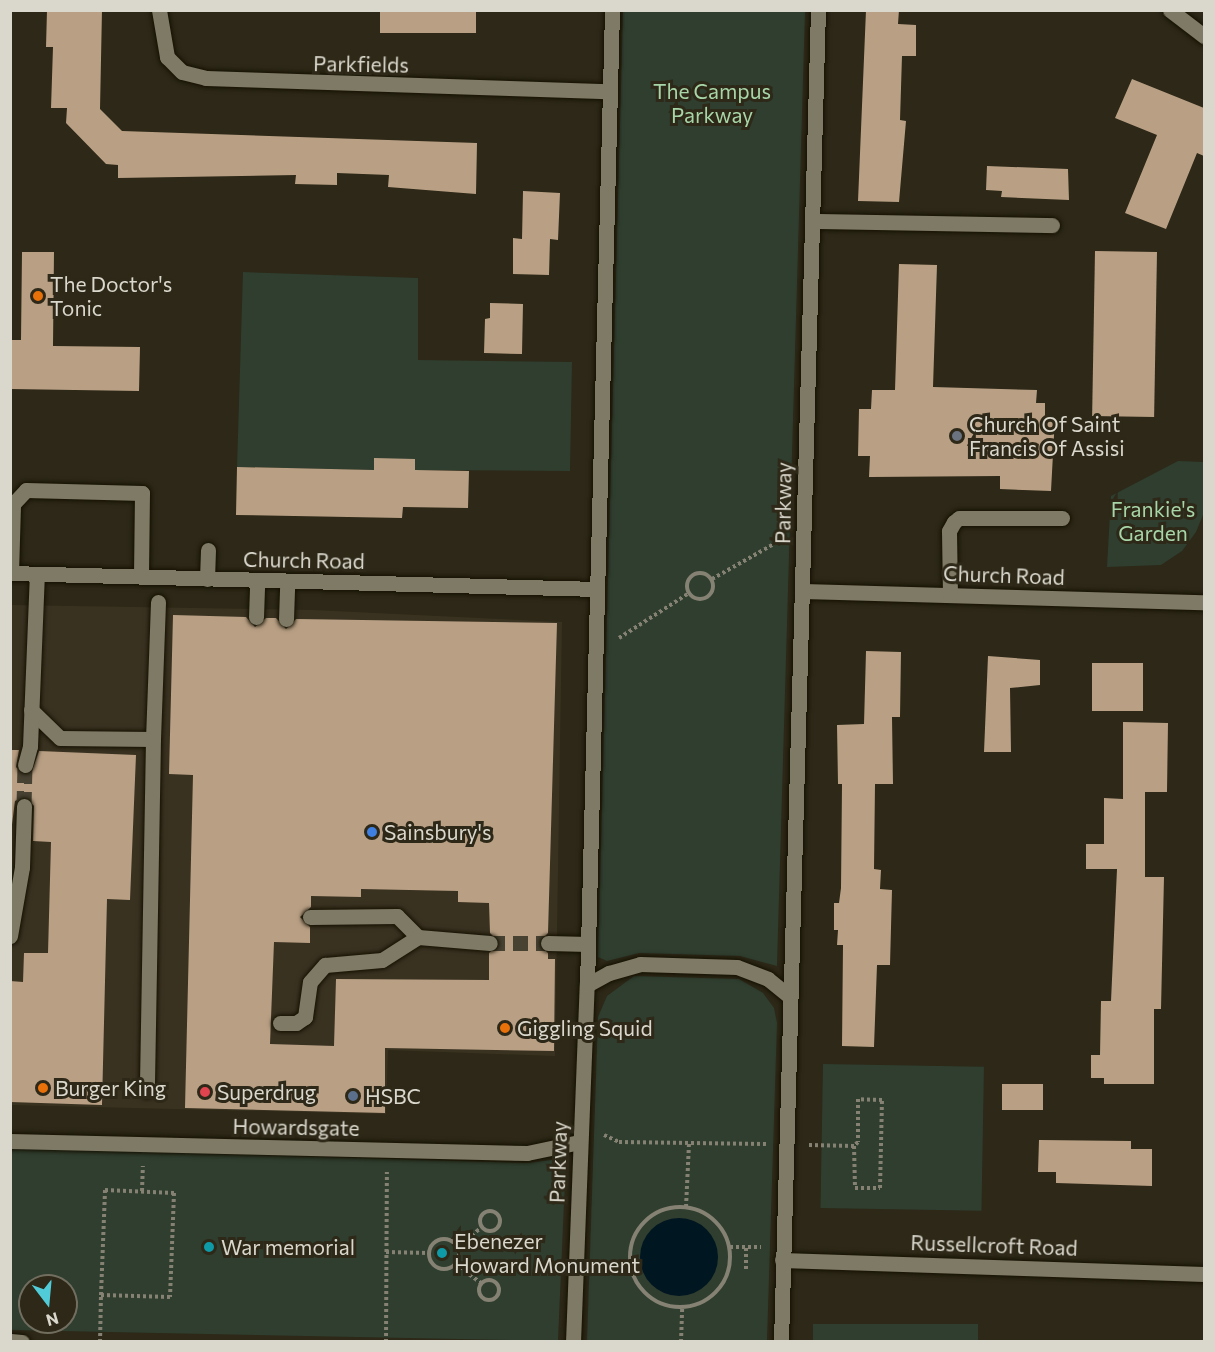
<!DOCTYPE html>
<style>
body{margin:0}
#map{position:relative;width:1215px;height:1352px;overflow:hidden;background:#2d2817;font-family:Commissioner,sans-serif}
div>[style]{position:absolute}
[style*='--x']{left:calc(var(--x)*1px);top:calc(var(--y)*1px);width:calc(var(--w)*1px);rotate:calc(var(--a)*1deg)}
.commercial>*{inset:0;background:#3a3221}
.green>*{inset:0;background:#2f3e2f;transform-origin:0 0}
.water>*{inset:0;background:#001621}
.round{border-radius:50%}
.building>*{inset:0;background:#b9a085;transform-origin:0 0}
.minor-tunnel>*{height:15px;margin-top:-7.5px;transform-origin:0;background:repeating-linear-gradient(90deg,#474232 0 15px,transparent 0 23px)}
.path>*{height:4px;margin-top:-2px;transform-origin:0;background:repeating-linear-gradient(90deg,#858173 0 3px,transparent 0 6px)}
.path>.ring{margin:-2px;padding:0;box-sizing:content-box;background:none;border:4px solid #858173;border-radius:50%}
.roads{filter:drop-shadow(0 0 2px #151102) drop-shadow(0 0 2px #151102)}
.minor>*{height:15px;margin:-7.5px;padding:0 7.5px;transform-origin:7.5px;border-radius:7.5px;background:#7f7a66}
.dots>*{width:16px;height:16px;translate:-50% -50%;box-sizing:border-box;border:3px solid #2d2817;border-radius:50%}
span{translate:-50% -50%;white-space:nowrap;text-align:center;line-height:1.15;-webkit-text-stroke:6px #2d2817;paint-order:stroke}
.street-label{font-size:21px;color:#dad7cc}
.park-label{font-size:21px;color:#a7d5a8}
.poi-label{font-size:21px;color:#dad7cc}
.left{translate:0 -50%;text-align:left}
.frame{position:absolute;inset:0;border:12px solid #dad7cc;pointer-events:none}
.north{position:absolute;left:18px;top:1274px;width:60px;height:60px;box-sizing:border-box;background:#2d2817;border:2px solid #726e5f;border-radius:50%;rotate:164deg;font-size:16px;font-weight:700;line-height:24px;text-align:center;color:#dad7cc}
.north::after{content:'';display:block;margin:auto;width:21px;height:27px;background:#52cbd8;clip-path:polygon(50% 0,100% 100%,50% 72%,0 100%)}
</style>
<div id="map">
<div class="commercial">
<i style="clip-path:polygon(11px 605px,313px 610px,562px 622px,555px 1056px,388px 1050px,386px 1114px,11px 1105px)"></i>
</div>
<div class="green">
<i style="clip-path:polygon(623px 11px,805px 11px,777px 966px,740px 956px,639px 953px,607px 961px,598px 957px)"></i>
<i style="clip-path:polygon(243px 272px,418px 278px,418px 360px,572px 362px,570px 471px,415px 470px,415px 459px,374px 459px,374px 470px,237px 467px)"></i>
<i style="clip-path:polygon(1178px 461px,1204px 462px,1203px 515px,1196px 532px,1182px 551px,1161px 565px,1107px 567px,1111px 496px)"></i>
<i style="clip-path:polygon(634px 976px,739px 979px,763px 993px,774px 1008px,777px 1023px,767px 1341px,587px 1342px,598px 1017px,607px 996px)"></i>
<i style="left:823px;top:1064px;width:161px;height:144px;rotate:1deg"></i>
<i style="clip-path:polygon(evenodd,11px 1148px,528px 1163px,566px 1158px,558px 1341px,11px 1330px,11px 1148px,30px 1286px,66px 1286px,66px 1322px,30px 1322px,30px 1286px)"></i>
<i style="left:813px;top:1324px;width:165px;height:17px"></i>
</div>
<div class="water">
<i class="round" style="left:640px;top:1218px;width:78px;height:78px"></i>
</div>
<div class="building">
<i style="clip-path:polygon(47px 10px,102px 10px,100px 109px,122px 131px,477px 143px,476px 194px,388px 187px,389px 175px,337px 173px,337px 185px,295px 184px,296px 175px,118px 178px,118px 165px,106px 164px,66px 123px,67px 108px,51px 108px,53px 47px,46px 47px)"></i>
<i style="left:380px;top:10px;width:96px;height:23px"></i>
<i style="clip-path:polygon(866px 10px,899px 10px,898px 24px,916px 25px,916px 56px,902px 56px,900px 120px,906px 121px,899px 202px,858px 201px)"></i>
<i style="clip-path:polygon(1132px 79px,1204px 108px,1204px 156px,1197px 153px,1166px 229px,1125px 213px,1157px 135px,1115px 118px)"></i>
<i style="clip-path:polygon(987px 166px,1068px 169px,1069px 200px,1001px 197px,1002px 191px,986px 190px)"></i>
<i style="clip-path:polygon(523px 191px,560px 193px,558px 240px,550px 239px,549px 275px,513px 274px,513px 238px,522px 239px)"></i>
<i style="left:1095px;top:251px;width:62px;height:165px;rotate:1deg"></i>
<i style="clip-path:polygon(22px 252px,54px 252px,53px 346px,140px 347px,139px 391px,10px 389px,10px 340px,21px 340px)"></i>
<i style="clip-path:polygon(899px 264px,937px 265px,933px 387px,1037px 390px,1036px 403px,1045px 403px,1045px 417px,1055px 417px,1051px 491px,1000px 489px,1000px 476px,869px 477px,870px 456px,858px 456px,859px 409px,871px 409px,872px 390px,895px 390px)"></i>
<i style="clip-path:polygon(490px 303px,523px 304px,522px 354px,484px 353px,485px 319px,490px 318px)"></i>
<i style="clip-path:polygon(374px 458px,415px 459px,415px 470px,469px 471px,468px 508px,403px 507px,402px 518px,236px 515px,237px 467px,374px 470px)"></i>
<i style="clip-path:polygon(evenodd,173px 615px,246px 617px,255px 627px,266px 618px,276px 618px,286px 629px,296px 619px,557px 623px,548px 933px,538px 943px,548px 953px,548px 959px,555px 959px,554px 1051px,385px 1048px,385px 1113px,185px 1108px,193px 775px,169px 774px,173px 615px,361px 889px,458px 891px,458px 902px,489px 903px,490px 933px,500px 943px,489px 953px,489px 980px,336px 979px,334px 1046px,270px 1044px,274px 942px,310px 943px,310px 927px,300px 917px,311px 907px,311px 896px,361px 897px,361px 889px)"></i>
<i style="clip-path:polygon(866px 651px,901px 652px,900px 717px,892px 717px,893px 784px,875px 784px,874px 869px,881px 870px,880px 889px,892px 890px,890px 965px,877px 965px,874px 1047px,842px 1046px,843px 945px,837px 945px,838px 930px,834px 930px,834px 903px,839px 903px,841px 888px,842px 784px,838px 784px,837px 725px,864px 724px)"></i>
<i style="clip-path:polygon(988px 656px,1040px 660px,1040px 685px,1010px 688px,1011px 752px,984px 752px)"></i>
<i style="left:1092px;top:663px;width:51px;height:48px"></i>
<i style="clip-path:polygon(1123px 722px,1168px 723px,1167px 792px,1145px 792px,1145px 877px,1164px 877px,1161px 1009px,1154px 1009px,1154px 1084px,1104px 1084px,1104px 1078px,1091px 1078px,1091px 1055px,1100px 1055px,1101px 1001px,1111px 1001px,1117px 869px,1086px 869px,1086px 844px,1104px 844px,1104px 798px,1123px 799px)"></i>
<i style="clip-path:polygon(10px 750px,19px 750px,16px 767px,23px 775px,32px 771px,39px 751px,136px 755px,130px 900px,107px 899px,102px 1105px,10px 1102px,10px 981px,23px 982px,24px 953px,48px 953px,51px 842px,33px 841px,34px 806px,25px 796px,15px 801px,10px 840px)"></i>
<i style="left:1002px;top:1084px;width:41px;height:26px"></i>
<i style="clip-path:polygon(1039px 1140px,1131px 1141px,1131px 1149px,1152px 1149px,1152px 1186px,1056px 1183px,1056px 1172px,1038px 1172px)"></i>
</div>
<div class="minor-tunnel">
<i style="--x:24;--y:806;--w:41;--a:-88.6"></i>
<i style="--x:490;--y:943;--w:58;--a:0"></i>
</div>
<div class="path">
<i class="ring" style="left:687px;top:573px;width:22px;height:22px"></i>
<i style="--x:712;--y:579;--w:79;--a:-29.5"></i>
<i style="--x:619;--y:638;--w:83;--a:-32.7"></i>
<i style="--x:604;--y:1135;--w:17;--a:25"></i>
<i style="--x:619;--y:1142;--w:147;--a:0.8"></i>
<i style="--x:809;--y:1145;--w:45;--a:1.3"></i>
<i style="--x:854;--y:1146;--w:42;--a:88.6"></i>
<i style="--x:855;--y:1188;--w:25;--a:0"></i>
<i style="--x:880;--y:1188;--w:88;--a:-88.7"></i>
<i style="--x:882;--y:1100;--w:24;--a:-178"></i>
<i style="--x:858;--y:1099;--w:43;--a:90"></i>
<i style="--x:858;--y:1142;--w:6;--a:135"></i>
<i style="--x:105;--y:1190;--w:69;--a:2.5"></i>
<i style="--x:174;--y:1193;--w:104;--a:92.2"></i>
<i style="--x:170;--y:1297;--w:69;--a:-178.3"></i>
<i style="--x:101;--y:1295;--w:105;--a:-87.8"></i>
<i style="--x:142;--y:1191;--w:25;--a:-88"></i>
<i class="ring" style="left:630px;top:1207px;width:96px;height:96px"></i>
<i style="--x:686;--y:1207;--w:64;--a:-87.3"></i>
<i class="ring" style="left:480px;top:1211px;width:16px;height:16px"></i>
<i class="ring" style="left:429px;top:1239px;width:26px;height:26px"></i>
<i style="--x:458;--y:1247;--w:31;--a:-40"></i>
<i style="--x:730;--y:1247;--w:31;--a:0"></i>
<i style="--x:386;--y:1252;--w:42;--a:1.4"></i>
<i style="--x:455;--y:1264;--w:32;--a:36"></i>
<i style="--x:746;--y:1269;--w:22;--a:-90"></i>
<i class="ring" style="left:479px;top:1280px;width:16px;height:16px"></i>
<i style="--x:100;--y:1342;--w:47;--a:-88.8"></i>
<i style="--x:386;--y:1342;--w:170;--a:-89.7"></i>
<i style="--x:681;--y:1342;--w:35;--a:-88"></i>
</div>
<div class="roads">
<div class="minor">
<i style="--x:159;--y:10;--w:48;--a:80.3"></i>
<i style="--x:167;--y:57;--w:21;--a:45"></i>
<i style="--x:182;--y:72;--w:25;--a:14"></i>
<i style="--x:206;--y:78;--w:402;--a:1.9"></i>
<i style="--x:1170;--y:10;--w:43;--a:37.4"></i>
<i style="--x:812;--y:221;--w:240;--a:1"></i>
<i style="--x:10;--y:573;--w:587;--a:1.56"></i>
<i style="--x:11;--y:573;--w:69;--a:-88.3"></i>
<i style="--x:13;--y:504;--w:19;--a:-47"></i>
<i style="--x:26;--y:490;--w:116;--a:1.5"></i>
<i style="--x:142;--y:493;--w:83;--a:90.7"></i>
<i style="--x:207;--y:579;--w:29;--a:-88"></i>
<i style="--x:802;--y:591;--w:402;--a:1.6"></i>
<i style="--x:950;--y:595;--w:64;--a:-90.9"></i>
<i style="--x:949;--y:531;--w:10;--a:-61"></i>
<i style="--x:954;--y:522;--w:6;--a:-39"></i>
<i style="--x:959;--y:518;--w:103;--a:0"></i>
<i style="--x:256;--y:617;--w:36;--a:-88"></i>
<i style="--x:286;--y:619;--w:38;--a:-88"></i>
<i style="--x:31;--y:710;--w:40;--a:44"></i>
<i style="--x:60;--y:738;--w:93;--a:0.6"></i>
<i style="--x:153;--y:739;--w:351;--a:91"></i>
<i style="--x:153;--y:739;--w:137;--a:-87.9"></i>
<i style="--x:25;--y:765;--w:20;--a:-75"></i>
<i style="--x:30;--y:746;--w:172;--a:-87.7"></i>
<i style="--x:310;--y:917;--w:87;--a:-0.7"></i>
<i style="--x:397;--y:916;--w:30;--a:45"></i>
<i style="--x:10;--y:936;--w:70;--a:-80.1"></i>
<i style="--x:22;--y:867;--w:61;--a:-88.1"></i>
<i style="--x:548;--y:943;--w:40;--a:1.4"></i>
<i style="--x:587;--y:985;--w:25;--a:-29"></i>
<i style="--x:609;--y:973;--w:32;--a:-16"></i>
<i style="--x:640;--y:964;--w:97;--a:1.8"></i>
<i style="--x:737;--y:967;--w:33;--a:21"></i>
<i style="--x:768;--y:979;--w:27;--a:39"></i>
<i style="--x:280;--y:1023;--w:16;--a:0"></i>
<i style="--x:296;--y:1023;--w:11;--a:-34"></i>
<i style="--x:305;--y:1017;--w:35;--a:-82"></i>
<i style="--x:310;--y:982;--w:23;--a:-49"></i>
<i style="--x:325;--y:965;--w:57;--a:-5"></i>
<i style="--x:382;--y:960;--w:43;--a:-32.6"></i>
<i style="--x:418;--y:937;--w:72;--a:4.8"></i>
<i style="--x:10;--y:1141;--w:517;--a:1.33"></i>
<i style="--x:527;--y:1153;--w:53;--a:-11.9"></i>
<i style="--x:782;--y:1260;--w:422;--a:1.9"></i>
<i style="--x:10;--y:1341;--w:12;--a:5"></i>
<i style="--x:573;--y:1342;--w:357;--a:-87.8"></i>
<i style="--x:587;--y:985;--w:975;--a:-88.53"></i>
<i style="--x:781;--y:1342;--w:1333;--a:-88.41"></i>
</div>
</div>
<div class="dots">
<i style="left:38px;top:296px;background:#e8710a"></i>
<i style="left:957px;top:436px;background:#6b7280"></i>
<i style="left:372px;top:832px;background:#3f7fe0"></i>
<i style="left:505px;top:1028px;background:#e8710a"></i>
<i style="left:43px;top:1088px;background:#e8710a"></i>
<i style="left:205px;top:1092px;background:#e0444e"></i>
<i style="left:353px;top:1096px;background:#5c6f8a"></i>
<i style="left:209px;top:1247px;background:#0f9aa8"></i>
<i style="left:442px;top:1253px;background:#0f9aa8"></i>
</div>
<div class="street-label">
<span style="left:361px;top:64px;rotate:1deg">Parkfields</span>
<span style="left:783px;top:503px;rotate:-89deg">Parkway</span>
<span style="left:304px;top:560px;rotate:1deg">Church Road</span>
<span style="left:1004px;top:575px;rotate:2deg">Church Road</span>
<span style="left:296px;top:1127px;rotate:1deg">Howardsgate</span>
<span style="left:558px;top:1162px;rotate:-88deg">Parkway</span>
<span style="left:994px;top:1245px;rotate:2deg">Russellcroft Road</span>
</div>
<div class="park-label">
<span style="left:712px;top:103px">The Campus<br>Parkway</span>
<span style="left:1153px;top:521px">Frankie's<br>Garden</span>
</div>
<div class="poi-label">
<span class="left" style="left:50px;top:296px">The Doctor's<br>Tonic</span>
<span class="left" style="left:969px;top:436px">Church Of Saint<br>Francis Of Assisi</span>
<span class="left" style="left:384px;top:832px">Sainsbury's</span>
<span class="left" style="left:517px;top:1028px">Giggling Squid</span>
<span class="left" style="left:55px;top:1088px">Burger King</span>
<span class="left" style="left:217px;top:1092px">Superdrug</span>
<span class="left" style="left:365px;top:1096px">HSBC</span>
<span class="left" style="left:454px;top:1253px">Ebenezer<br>Howard Monument</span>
<span class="left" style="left:221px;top:1247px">War memorial</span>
</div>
<div class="frame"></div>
<div class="north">N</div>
</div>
